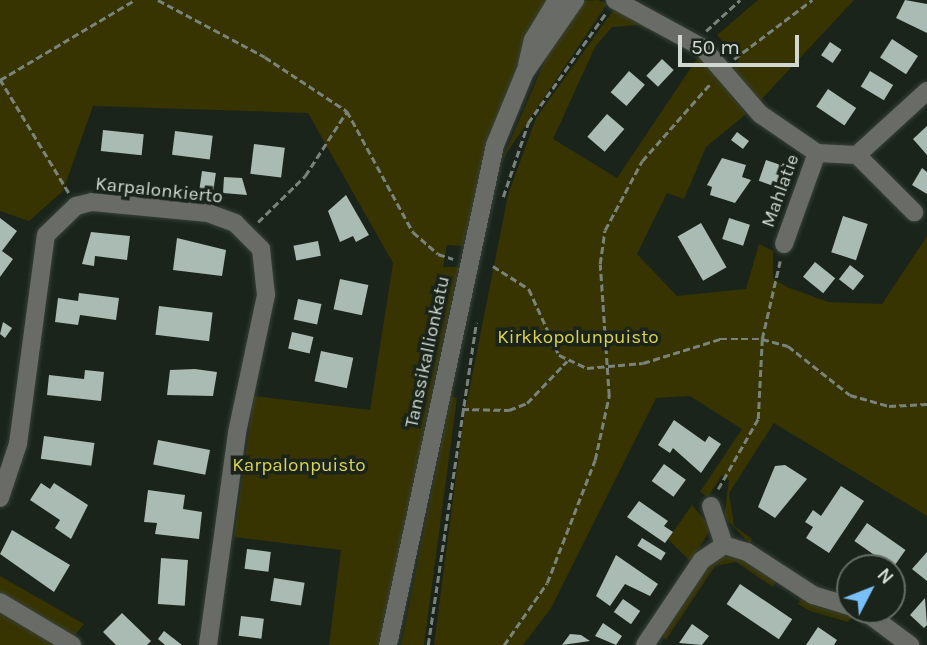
<!DOCTYPE html>
<style>
body{margin:0}
#map{position:relative;width:927px;height:645px;overflow:hidden;background:#1a241b;font-family:Karla,sans-serif}
div>[style]{position:absolute}
[style*='--x']{left:calc(var(--x)*1px);top:calc(var(--y)*1px);width:calc(var(--w)*1px);rotate:calc(var(--a)*1deg)}
.green>*{inset:0;background:#373402}
.building>*{inset:0;background:#a9bbb2;transform-origin:0 0}
.path>*{height:2.5px;margin-top:-1.25px;transform-origin:0;background:repeating-linear-gradient(90deg,#7a837b 0 7px,transparent 0 10.5px)}
.roads{filter:drop-shadow(0 0 2px #374138) drop-shadow(0 0 2px #374138)}
.minor>*{height:18px;margin:-9px;padding:0 9px;transform-origin:9px;border-radius:9px;background:#696c66}
span{translate:-50% -50%;white-space:nowrap;text-align:center;line-height:1.15;-webkit-text-stroke:7px #1a241b;paint-order:stroke}
.street-label{font-size:19px;color:#d1d8d1}
.park-label{font-size:19px;color:#dbd24e}
.north{position:absolute;left:836px;top:554px;width:70px;height:70px;box-sizing:border-box;background:#1a241b;border:2px solid #636c64;border-radius:50%;rotate:48deg;font-size:19px;font-weight:700;line-height:28px;text-align:center;color:#d1d8d1}
.north::after{content:'';display:block;margin:auto;width:24px;height:32px;background:#79bff8;clip-path:polygon(50% 0,100% 100%,50% 72%,0 100%)}
.scale{position:absolute;left:678px;top:35px;width:121px;height:32px;box-sizing:border-box;border:4px solid #d1d8d1;border-top:0;padding-left:9px;font-size:21px;line-height:24px;white-space:nowrap;color:#d1d8d1;-webkit-text-stroke:5px #1a241b;paint-order:stroke}
</style>
<div id="map">
<div class="green">
<i style="clip-path:polygon(0 0,549px 0,490px 136px,463px 246px,447px 245px,443px 267px,459px 267px,379px 645px,329px 645px,341px 550px,234px 537px,254px 396px,370px 410px,393px 263px,308px 113px,93px 106px,63px 191px,29px 221px,0 211px)"></i>
<i style="clip-path:polygon(598px 0,607px 4px,502px 160px,550px 49px,583px 1px)"></i>
<i style="clip-path:polygon(758px 0,854px 0,758px 103px,732px 67px,739px 60px,717px 35px)"></i>
<i style="clip-path:polygon(615px 8px,675px 41px,638px 25px,612px 27px,595px 47px,553px 139px,617px 178px,699px 56px,746px 114px,706px 147px,684px 199px,667px 193px,637px 254px,677px 296px,746px 289px,759px 244px,773px 251px,773px 278px,787px 287px,828px 302px,882px 304px,927px 236px,927px 516px,774px 423px,729px 493px,734px 526px,752px 539px,750px 544px,724px 517px,729px 480px,722px 475px,708px 497px,700px 492px,742px 429px,690px 396px,656px 398px,551px 608px,523px 645px,434px 645px,463px 422px,508px 195px,536px 118px)"></i>
<i style="clip-path:polygon(451px 396px,457px 398px,424px 645px,401px 645px)"></i>
<i style="clip-path:polygon(692px 505px,711px 528px,691px 562px,668px 539px)"></i>
<i style="clip-path:polygon(723px 556px,738px 557px,777px 580px,773px 587px,736px 562px,715px 566px,666px 640px,661px 636px,708px 565px)"></i>
<i style="clip-path:polygon(0 576px,84px 624px,73px 637px,0 592px)"></i>
<i style="clip-path:polygon(802px 597px,853px 614px,853px 616px,848px 622px,810px 611px,798px 604px)"></i>
<i style="clip-path:polygon(0 609px,57px 645px,0 645px)"></i>
</div>
<div class="building">
<i style="clip-path:polygon(905px 0,927px 4px,927px 33px,896px 18px)"></i>
<i style="left:892px;top:39px;width:31px;height:22px;rotate:33deg"></i>
<i style="left:830px;top:42px;width:14px;height:16px;rotate:34deg"></i>
<i style="left:662px;top:59px;width:16px;height:23px;rotate:43deg"></i>
<i style="left:629px;top:71px;width:21px;height:28px;rotate:41deg"></i>
<i style="left:870px;top:71px;width:27px;height:18px;rotate:31deg"></i>
<i style="left:828px;top:89px;width:34px;height:21px;rotate:34deg"></i>
<i style="left:607px;top:114px;width:23px;height:30px;rotate:41deg"></i>
<i style="clip-path:polygon(927px 126px,927px 155px,913px 139px)"></i>
<i style="left:103px;top:130px;width:41px;height:21px;rotate:6deg"></i>
<i style="left:175px;top:131px;width:38px;height:24px;rotate:7deg"></i>
<i style="left:737px;top:132px;width:15px;height:10px;rotate:37deg"></i>
<i style="left:254px;top:144px;width:31px;height:30px;rotate:7deg"></i>
<i style="clip-path:polygon(722px 158px,746px 165px,742px 177px,751px 180px,735px 203px,710px 195px,712px 187px,707px 185px)"></i>
<i style="left:766px;top:160px;width:21px;height:22px;rotate:19deg"></i>
<i style="clip-path:polygon(922px 168px,927px 172px,927px 194px,912px 185px)"></i>
<i style="left:202px;top:171px;width:14px;height:19px;rotate:8deg"></i>
<i style="clip-path:polygon(224px 177px,242px 178px,247px 195px,223px 193px)"></i>
<i style="clip-path:polygon(346px 195px,369px 235px,356px 242px,353px 236px,340px 242px,328px 211px)"></i>
<i style="left:843px;top:216px;width:26px;height:38px;rotate:18deg"></i>
<i style="clip-path:polygon(0 218px,17px 231px,2px 251px,13px 259px,0 277px)"></i>
<i style="left:729px;top:218px;width:22px;height:22px;rotate:18deg"></i>
<i style="left:701px;top:223px;width:51px;height:27px;rotate:60deg"></i>
<i style="clip-path:polygon(91px 232px,130px 236px,127px 260px,95px 256px,94px 266px,82px 264px)"></i>
<i style="clip-path:polygon(177px 238px,226px 250px,222px 276px,173px 270px)"></i>
<i style="left:318px;top:241px;width:15px;height:25px;rotate:79deg"></i>
<i style="left:815px;top:262px;width:26px;height:19px;rotate:39deg"></i>
<i style="left:850px;top:265px;width:18px;height:18px;rotate:38deg"></i>
<i style="left:340px;top:279px;width:29px;height:31px;rotate:12deg"></i>
<i style="clip-path:polygon(79px 293px,119px 298px,116px 320px,80px 315px,78px 325px,55px 322px,58px 298px,78px 301px)"></i>
<i style="left:298px;top:299px;width:24px;height:21px;rotate:12deg"></i>
<i style="left:159px;top:306px;width:54px;height:29px;rotate:7deg"></i>
<i style="clip-path:polygon(3px 322px,12px 328px,5px 338px,0 334px)"></i>
<i style="left:292px;top:332px;width:22px;height:17px;rotate:13deg"></i>
<i style="left:321px;top:351px;width:33px;height:31px;rotate:12deg"></i>
<i style="clip-path:polygon(195px 369px,217px 372px,213px 396px,167px 395px,170px 370px)"></i>
<i style="clip-path:polygon(85px 370px,104px 372px,101px 401px,47px 395px,49px 375px,84px 379px)"></i>
<i style="clip-path:polygon(674px 420px,705px 442px,709px 436px,721px 444px,701px 473px,673px 448px,670px 453px,658px 445px)"></i>
<i style="left:44px;top:436px;width:51px;height:23px;rotate:8deg"></i>
<i style="left:158px;top:440px;width:53px;height:25px;rotate:11deg"></i>
<i style="left:664px;top:464px;width:27px;height:21px;rotate:36deg"></i>
<i style="clip-path:polygon(785px 465px,807px 479px,775px 518px,758px 507px,775px 466px)"></i>
<i style="clip-path:polygon(41px 483px,50px 489px,54px 483px,88px 505px,71px 539px,55px 528px,60px 520px,30px 500px)"></i>
<i style="clip-path:polygon(841px 486px,864px 501px,829px 553px,806px 538px,813px 527px,805px 522px,813px 510px,821px 516px)"></i>
<i style="clip-path:polygon(148px 490px,185px 495px,183px 509px,202px 512px,199px 539px,155px 534px,157px 523px,144px 522px)"></i>
<i style="clip-path:polygon(639px 501px,668px 521px,664px 526px,673px 532px,665px 543px,627px 517px)"></i>
<i style="left:867px;top:523px;width:47px;height:22px;rotate:35deg"></i>
<i style="clip-path:polygon(12px 530px,70px 565px,54px 592px,0 554px)"></i>
<i style="left:642px;top:538px;width:28px;height:9px;rotate:32deg"></i>
<i style="left:247px;top:549px;width:24px;height:20px;rotate:7deg"></i>
<i style="clip-path:polygon(927px 552px,927px 581px,912px 569px)"></i>
<i style="clip-path:polygon(616px 555px,658px 584px,650px 596px,625px 584px,610px 606px,596px 596px)"></i>
<i style="left:161px;top:558px;width:27px;height:46px;rotate:4deg"></i>
<i style="left:274px;top:578px;width:31px;height:23px;rotate:9deg"></i>
<i style="left:740px;top:584px;width:63px;height:24px;rotate:34deg"></i>
<i style="clip-path:polygon(925px 598px,927px 625px,924px 628px,910px 615px)"></i>
<i style="left:623px;top:599px;width:21px;height:16px;rotate:35deg"></i>
<i style="clip-path:polygon(122px 613px,151px 641px,147px 645px,116px 645px,103px 632px)"></i>
<i style="left:241px;top:616px;width:23px;height:20px;rotate:7deg"></i>
<i style="clip-path:polygon(603px 623px,622px 636px,616px 645px,595px 636px)"></i>
<i style="clip-path:polygon(692px 624px,709px 636px,702px 645px,679px 643px)"></i>
<i style="clip-path:polygon(818px 627px,837px 640px,834px 645px,806px 645px)"></i>
<i style="clip-path:polygon(164px 631px,182px 645px,165px 645px,158px 639px)"></i>
<i style="clip-path:polygon(570px 634px,581px 635px,590px 641px,562px 645px)"></i>
</div>
<div class="path">
<i style="--x:158;--y:0;--w:121;--a:28"></i>
<i style="--x:265;--y:57;--w:98;--a:33.4"></i>
<i style="--x:347;--y:111;--w:138;--a:61.4"></i>
<i style="--x:413;--y:232;--w:33;--a:41"></i>
<i style="--x:438;--y:254;--w:16;--a:18"></i>
<i style="--x:706;--y:31;--w:46;--a:-42.4"></i>
<i style="--x:734;--y:59;--w:98;--a:-37.1"></i>
<i style="--x:0;--y:79;--w:133;--a:58.8"></i>
<i style="--x:0;--y:80;--w:157;--a:-30.7"></i>
<i style="--x:503;--y:197;--w:78;--a:-71.3"></i>
<i style="--x:528;--y:123;--w:135;--a:-54.7"></i>
<i style="--x:258;--y:222;--w:66;--a:-44.4"></i>
<i style="--x:305;--y:176;--w:77;--a:-57.1"></i>
<i style="--x:493;--y:266;--w:43;--a:32.6"></i>
<i style="--x:529;--y:289;--w:72;--a:65.6"></i>
<i style="--x:559;--y:355;--w:31;--a:25"></i>
<i style="--x:587;--y:368;--w:56;--a:-5.1"></i>
<i style="--x:643;--y:363;--w:81;--a:-17.3"></i>
<i style="--x:720;--y:339;--w:42;--a:0"></i>
<i style="--x:762;--y:339;--w:27;--a:15"></i>
<i style="--x:788;--y:346;--w:79;--a:38.3"></i>
<i style="--x:850;--y:395;--w:41;--a:15.8"></i>
<i style="--x:889;--y:406;--w:38;--a:-3"></i>
<i style="--x:462;--y:409;--w:47;--a:1.2"></i>
<i style="--x:509;--y:410;--w:19;--a:-21"></i>
<i style="--x:527;--y:403;--w:58;--a:-46.4"></i>
<i style="--x:718;--y:489;--w:81;--a:-60.3"></i>
<i style="--x:758;--y:419;--w:80;--a:-87.1"></i>
<i style="--x:762;--y:339;--w:80;--a:-77"></i>
<i style="--x:428;--y:645;--w:326;--a:-81.5"></i>
<i style="--x:504;--y:645;--w:75;--a:-55.3"></i>
<i style="--x:547;--y:583;--w:132;--a:-68.7"></i>
<i style="--x:595;--y:460;--w:66;--a:-77.7"></i>
<i style="--x:609;--y:396;--w:132;--a:-93.9"></i>
<i style="--x:600;--y:264;--w:34;--a:-82"></i>
<i style="--x:605;--y:230;--w:78;--a:-61.8"></i>
<i style="--x:642;--y:161;--w:103;--a:-48.6"></i>
</div>
<div class="roads">
<div class="minor">
<i style="--x:615;--y:0;--w:100;--a:28.6"></i>
<i style="--x:703;--y:48;--w:87;--a:49.2"></i>
<i style="--x:760;--y:114;--w:69;--a:34.4"></i>
<i style="--x:817;--y:153;--w:40;--a:2.9"></i>
<i style="--x:857;--y:155;--w:95;--a:-42.4"></i>
<i style="--x:527;--y:65;--w:26;--a:-77"></i>
<i style="--x:533;--y:40;--w:47;--a:-59"></i>
<i style="--x:857;--y:155;--w:81;--a:45"></i>
<i style="--x:784;--y:244;--w:97;--a:-70.1"></i>
<i style="--x:0;--y:498;--w:57;--a:-71.6"></i>
<i style="--x:18;--y:444;--w:211;--a:-82.4"></i>
<i style="--x:46;--y:235;--w:42;--a:-44"></i>
<i style="--x:76;--y:206;--w:16;--a:-14"></i>
<i style="--x:92;--y:202;--w:117;--a:5.4"></i>
<i style="--x:208;--y:213;--w:29;--a:20"></i>
<i style="--x:235;--y:223;--w:37;--a:45"></i>
<i style="--x:261;--y:249;--w:46;--a:83.8"></i>
<i style="--x:266;--y:295;--w:141;--a:101.9"></i>
<i style="--x:237;--y:433;--w:214;--a:97.8"></i>
<i style="--x:711;--y:506;--w:41;--a:71.6"></i>
<i style="--x:0;--y:602;--w:84;--a:30.8"></i>
<i style="--x:863;--y:610;--w:59;--a:36.7"></i>
<i style="--x:388;--y:645;--w:511;--a:-77.92"></i>
<i style="--x:495;--y:145;--w:79;--a:-67.7"></i>
<i style="--x:525;--y:72;--w:88;--a:-55.2"></i>
<i style="--x:645;--y:645;--w:102;--a:-56.2"></i>
<i style="--x:702;--y:560;--w:27;--a:-34"></i>
<i style="--x:724;--y:545;--w:24;--a:17"></i>
<i style="--x:747;--y:552;--w:79;--a:33.1"></i>
<i style="--x:813;--y:595;--w:39;--a:17"></i>
</div>
</div>
<div class="street-label">
<span style="left:159px;top:191px;rotate:6deg">Karpalonkierto</span>
<span style="left:781px;top:191px;rotate:-70deg">Mahlatie</span>
<span style="left:428px;top:352px;rotate:-78deg">Tanssikallionkatu</span>
</div>
<div class="park-label">
<span style="left:578px;top:338px">Kirkkopolunpuisto</span>
<span style="left:299px;top:466px">Karpalonpuisto</span>
</div>
<div class="north">N</div>
<div class="scale">50 m</div>
</div>
